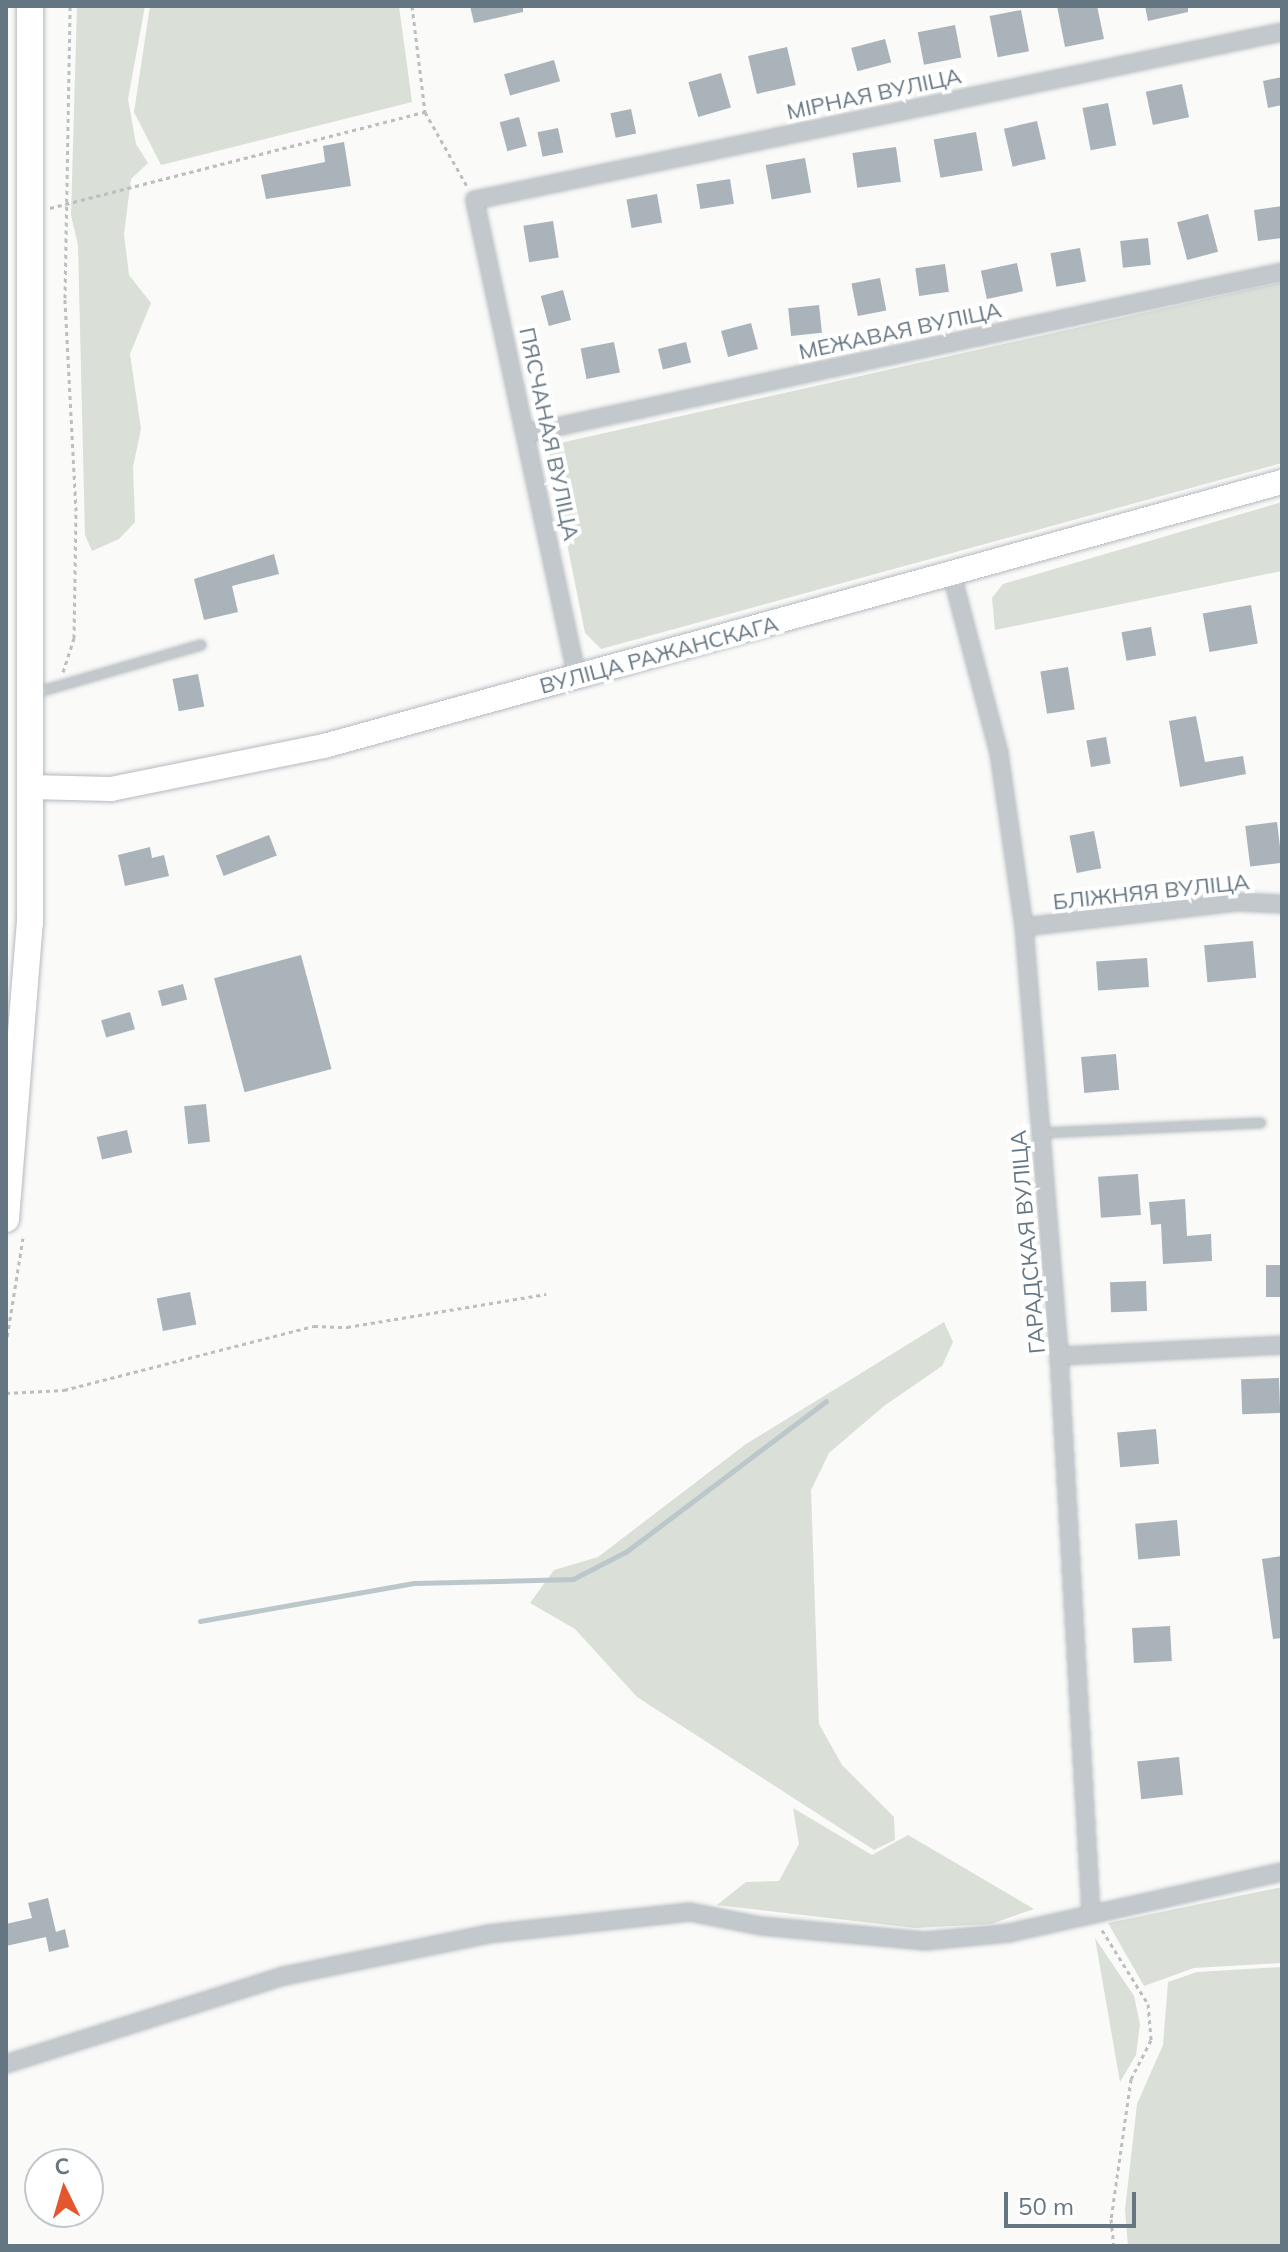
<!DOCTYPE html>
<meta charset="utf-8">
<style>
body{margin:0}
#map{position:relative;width:1288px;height:2252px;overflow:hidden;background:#fafaf8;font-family:Mulish,sans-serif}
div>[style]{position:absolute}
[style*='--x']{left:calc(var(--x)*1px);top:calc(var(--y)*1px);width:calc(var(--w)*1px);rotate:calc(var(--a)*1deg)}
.green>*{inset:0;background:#dadfd7}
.stream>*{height:5px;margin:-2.5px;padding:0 2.5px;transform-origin:2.5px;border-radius:2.5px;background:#bbc7cb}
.building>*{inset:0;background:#aab3b9;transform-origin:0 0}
.path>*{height:3px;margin-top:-1.5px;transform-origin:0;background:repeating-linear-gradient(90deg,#bbbfc2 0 4px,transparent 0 8px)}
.roads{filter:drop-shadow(0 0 2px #b3babf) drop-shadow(0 0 2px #b3babf)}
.lane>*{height:8px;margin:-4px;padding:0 4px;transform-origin:4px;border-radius:4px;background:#c3c8cc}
.street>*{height:16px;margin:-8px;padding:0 8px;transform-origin:8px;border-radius:8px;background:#c3c8cc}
.secondary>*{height:24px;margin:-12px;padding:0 12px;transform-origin:12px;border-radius:12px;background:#fff}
.primary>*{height:26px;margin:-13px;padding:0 13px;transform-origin:13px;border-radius:13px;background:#fff}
span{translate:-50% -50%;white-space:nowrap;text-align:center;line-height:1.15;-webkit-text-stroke:8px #fff;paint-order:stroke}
.street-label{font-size:22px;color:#657683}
.frame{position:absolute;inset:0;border:8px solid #657683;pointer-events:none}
.north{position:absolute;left:24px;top:2148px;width:80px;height:80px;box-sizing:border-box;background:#fff;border:2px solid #c1c8cd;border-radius:50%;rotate:355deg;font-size:22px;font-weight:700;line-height:32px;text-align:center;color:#657683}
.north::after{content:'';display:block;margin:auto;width:28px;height:36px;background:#e4572e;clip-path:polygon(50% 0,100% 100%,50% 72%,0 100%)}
.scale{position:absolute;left:1004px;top:2192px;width:132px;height:36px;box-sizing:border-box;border:4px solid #657683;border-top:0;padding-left:10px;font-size:24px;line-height:28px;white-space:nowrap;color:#657683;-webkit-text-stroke:6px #fff;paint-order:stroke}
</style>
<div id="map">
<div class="green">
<i style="clip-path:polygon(77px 6px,145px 6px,128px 99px,136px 144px,148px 163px,131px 179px,124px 234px,129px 275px,151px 303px,130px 354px,141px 429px,133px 467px,135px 522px,119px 539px,92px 551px,85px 535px,78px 245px,71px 215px)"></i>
<i style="clip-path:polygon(150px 6px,399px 6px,412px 102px,161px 165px,134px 112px)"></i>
<i style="clip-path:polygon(1282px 282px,1282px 463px,601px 649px,585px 633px,549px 454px,560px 443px)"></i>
<i style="clip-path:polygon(1282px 502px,1282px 571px,995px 630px,992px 598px,1003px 584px)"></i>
<i style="clip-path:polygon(944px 1322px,953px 1342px,942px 1366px,884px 1406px,829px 1453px,811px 1490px,819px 1724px,842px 1765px,894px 1817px,895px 1840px,874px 1850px,637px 1697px,575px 1629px,530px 1603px,554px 1570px,598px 1557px,746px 1444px)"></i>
<i style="clip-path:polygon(793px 1808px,872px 1855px,908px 1835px,1034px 1909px,991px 1924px,915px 1928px,717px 1905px,746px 1882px,779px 1881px,799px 1844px)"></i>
<i style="clip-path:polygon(1282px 1887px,1282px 1963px,1194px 1968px,1144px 1986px,1108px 1923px)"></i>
<i style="clip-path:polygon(1095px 1938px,1134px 1996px,1140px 2024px,1136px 2055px,1120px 2082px)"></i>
<i style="clip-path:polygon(1282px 1967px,1282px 2246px,1128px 2246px,1125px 2210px,1137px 2104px,1163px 2045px,1168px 1982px,1197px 1972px)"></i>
</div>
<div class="stream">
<i style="--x:200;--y:1621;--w:217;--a:-10.1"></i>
<i style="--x:414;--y:1583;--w:159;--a:-1.4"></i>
<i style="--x:573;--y:1579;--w:61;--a:-27.4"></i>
<i style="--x:627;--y:1551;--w:249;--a:-37"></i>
</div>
<div class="building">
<i style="clip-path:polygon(470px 6px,523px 6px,523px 12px,474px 23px)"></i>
<i style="clip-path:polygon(1057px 6px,1097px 6px,1104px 39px,1065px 47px)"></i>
<i style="clip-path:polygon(1145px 6px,1188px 6px,1188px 12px,1148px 21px)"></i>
<i style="left:1021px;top:10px;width:42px;height:32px;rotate:79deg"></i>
<i style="left:955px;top:25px;width:33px;height:38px;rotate:79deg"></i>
<i style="left:885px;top:39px;width:24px;height:35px;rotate:75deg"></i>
<i style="left:787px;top:47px;width:39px;height:40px;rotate:77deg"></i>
<i style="left:554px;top:60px;width:22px;height:52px;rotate:74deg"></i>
<i style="left:721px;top:73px;width:36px;height:34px;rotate:74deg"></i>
<i style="clip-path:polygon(1282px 77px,1282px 105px,1268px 108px,1263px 81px)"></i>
<i style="left:1182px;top:84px;width:34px;height:37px;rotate:78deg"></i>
<i style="left:1108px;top:103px;width:43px;height:26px;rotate:79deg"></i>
<i style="left:631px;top:109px;width:25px;height:21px;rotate:78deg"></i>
<i style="left:519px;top:117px;width:30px;height:20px;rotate:75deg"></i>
<i style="left:1037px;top:121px;width:39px;height:34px;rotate:77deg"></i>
<i style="left:558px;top:128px;width:25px;height:21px;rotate:78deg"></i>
<i style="left:976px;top:132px;width:39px;height:43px;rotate:80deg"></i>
<i style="clip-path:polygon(344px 142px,351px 186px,266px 199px,261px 175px,325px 162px,323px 146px)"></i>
<i style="left:896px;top:147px;width:35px;height:44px;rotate:82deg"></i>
<i style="left:805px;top:158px;width:35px;height:40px;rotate:80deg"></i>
<i style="left:730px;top:179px;width:25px;height:34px;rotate:81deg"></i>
<i style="left:657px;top:194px;width:29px;height:31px;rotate:80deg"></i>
<i style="clip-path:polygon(1282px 206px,1282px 238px,1258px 241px,1254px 210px)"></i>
<i style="left:1208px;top:214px;width:39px;height:32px;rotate:75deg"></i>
<i style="left:553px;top:221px;width:37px;height:30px;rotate:81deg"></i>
<i style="left:1148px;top:238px;width:27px;height:28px;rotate:84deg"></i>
<i style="left:1080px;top:248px;width:34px;height:30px;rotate:80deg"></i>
<i style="left:1017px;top:263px;width:29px;height:37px;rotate:78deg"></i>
<i style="left:945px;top:264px;width:28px;height:30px;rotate:82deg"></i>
<i style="left:880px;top:278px;width:33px;height:29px;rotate:79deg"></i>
<i style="left:563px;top:290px;width:31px;height:23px;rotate:75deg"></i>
<i style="left:819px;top:305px;width:28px;height:31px;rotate:84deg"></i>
<i style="left:751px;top:323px;width:27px;height:31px;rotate:75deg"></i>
<i style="left:614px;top:342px;width:31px;height:34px;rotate:79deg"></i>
<i style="left:686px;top:342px;width:21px;height:29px;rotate:76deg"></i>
<i style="clip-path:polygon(274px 554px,279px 574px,232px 586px,238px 612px,204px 620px,194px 579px)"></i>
<i style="left:1251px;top:605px;width:39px;height:49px;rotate:80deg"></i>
<i style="left:1151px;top:627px;width:29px;height:30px;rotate:80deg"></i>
<i style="left:1068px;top:667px;width:43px;height:28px;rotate:81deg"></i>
<i style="left:198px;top:674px;width:33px;height:26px;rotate:79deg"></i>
<i style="clip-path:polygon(1196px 716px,1205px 762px,1243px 756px,1246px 774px,1180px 787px,1169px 721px)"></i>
<i style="left:1106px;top:737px;width:27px;height:20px;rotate:80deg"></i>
<i style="left:1277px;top:822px;width:41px;height:32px;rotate:83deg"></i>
<i style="left:1094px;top:831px;width:38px;height:25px;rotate:79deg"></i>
<i style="left:269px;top:835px;width:22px;height:57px;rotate:69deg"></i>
<i style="clip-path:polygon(150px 847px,152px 858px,164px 855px,169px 876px,125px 886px,118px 855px)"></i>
<i style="left:1253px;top:941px;width:37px;height:49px;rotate:85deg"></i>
<i style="left:301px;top:955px;width:118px;height:90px;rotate:75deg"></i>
<i style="left:1147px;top:958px;width:29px;height:51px;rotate:86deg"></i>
<i style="left:183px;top:984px;width:16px;height:26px;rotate:75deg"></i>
<i style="left:130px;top:1012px;width:18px;height:30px;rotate:74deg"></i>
<i style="left:1116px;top:1054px;width:36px;height:35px;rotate:85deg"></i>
<i style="left:206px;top:1104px;width:38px;height:22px;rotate:84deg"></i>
<i style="left:127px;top:1130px;width:23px;height:31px;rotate:77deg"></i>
<i style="left:1138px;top:1174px;width:41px;height:40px;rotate:86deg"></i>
<i style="clip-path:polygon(1185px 1199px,1187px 1236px,1211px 1234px,1212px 1261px,1163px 1264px,1161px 1224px,1151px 1225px,1149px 1202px)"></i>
<i style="left:1282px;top:1265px;width:32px;height:16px;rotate:90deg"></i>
<i style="left:1146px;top:1281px;width:30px;height:36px;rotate:88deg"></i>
<i style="left:190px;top:1292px;width:33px;height:34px;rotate:79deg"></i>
<i style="left:1279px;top:1378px;width:35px;height:38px;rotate:88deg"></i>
<i style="left:1156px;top:1429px;width:35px;height:39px;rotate:85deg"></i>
<i style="left:1177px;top:1520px;width:36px;height:42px;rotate:85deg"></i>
<i style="clip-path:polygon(1282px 1556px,1282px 1638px,1273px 1639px,1262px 1559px)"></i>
<i style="left:1170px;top:1626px;width:35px;height:38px;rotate:87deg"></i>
<i style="left:1179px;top:1757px;width:38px;height:42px;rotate:84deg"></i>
<i style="clip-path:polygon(48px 1898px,56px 1932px,65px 1929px,69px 1947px,49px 1952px,46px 1937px,6px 1946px,6px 1924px,32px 1918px,28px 1903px)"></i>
</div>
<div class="path">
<i style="--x:412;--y:6;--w:107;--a:83"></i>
<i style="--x:425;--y:112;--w:85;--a:60.4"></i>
<i style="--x:50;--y:208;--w:387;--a:-14.4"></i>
<i style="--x:63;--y:672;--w:36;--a:-72"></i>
<i style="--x:74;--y:638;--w:127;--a:-89.1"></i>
<i style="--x:76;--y:511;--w:213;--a:-93"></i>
<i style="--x:65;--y:298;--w:292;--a:-89"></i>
<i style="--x:6;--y:1344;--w:107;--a:-80.9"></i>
<i style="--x:6;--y:1393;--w:58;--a:-3"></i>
<i style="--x:64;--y:1390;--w:258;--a:-14.4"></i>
<i style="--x:314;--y:1326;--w:33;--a:2"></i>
<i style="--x:347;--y:1327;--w:202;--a:-9.4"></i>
<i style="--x:1102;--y:1930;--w:87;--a:58.1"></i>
<i style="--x:1148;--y:2004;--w:36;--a:85"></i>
<i style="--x:1151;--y:2040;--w:44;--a:117.1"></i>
<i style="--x:1131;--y:2079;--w:141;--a:98.1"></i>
<i style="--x:1111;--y:2219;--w:27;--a:84"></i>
</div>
<div class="roads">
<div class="lane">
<i style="--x:35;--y:693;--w:173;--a:-16.1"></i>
<i style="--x:1041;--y:1133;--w:220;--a:-2.6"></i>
</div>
<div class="street">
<i style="--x:528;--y:433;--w:771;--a:-12.05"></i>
<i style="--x:952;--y:575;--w:184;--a:75.2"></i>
<i style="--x:999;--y:753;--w:176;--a:81.8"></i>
<i style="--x:1024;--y:927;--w:430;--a:85.3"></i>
<i style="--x:1059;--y:1356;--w:558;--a:86.71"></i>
<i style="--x:577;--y:677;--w:488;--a:-102.1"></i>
<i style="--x:475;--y:200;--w:824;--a:-11.76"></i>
<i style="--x:1024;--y:927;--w:214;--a:-6.7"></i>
<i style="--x:1237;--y:902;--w:45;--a:2.5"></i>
<i style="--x:1059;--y:1356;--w:223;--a:-2.8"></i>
<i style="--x:6;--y:2064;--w:292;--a:-17.6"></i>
<i style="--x:284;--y:1976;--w:208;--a:-11.6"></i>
<i style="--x:488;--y:1934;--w:203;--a:-6.2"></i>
<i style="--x:690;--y:1912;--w:72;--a:11.2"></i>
<i style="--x:761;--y:1926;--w:165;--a:5.2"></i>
<i style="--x:925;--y:1941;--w:84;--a:-5.4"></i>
<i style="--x:1009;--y:1933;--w:280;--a:-12.6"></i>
</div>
<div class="secondary">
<i style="--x:30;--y:787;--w:81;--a:1.4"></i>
<i style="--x:111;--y:789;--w:217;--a:-11.4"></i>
<i style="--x:324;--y:746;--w:994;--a:-15.41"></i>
</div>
<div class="primary">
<i style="--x:6;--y:1219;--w:297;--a:-85.4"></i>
<i style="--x:30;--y:923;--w:917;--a:-90"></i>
</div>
</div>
<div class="street-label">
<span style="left:874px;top:94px;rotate:-12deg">МІРНАЯ ВУЛІЦА</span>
<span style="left:900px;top:331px;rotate:-12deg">МЕЖАВАЯ ВУЛІЦА</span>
<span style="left:549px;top:434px;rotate:78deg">ПЯСЧАНАЯ ВУЛІЦА</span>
<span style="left:659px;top:655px;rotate:-15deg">ВУЛІЦА РАЖАНСКАГА</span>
<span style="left:1151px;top:892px;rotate:-6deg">БЛІЖНЯЯ ВУЛІЦА</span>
<span style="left:1028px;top:1242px;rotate:-95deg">ГАРАДСКАЯ ВУЛІЦА</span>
</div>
<div class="frame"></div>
<div class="north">С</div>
<div class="scale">50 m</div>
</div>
